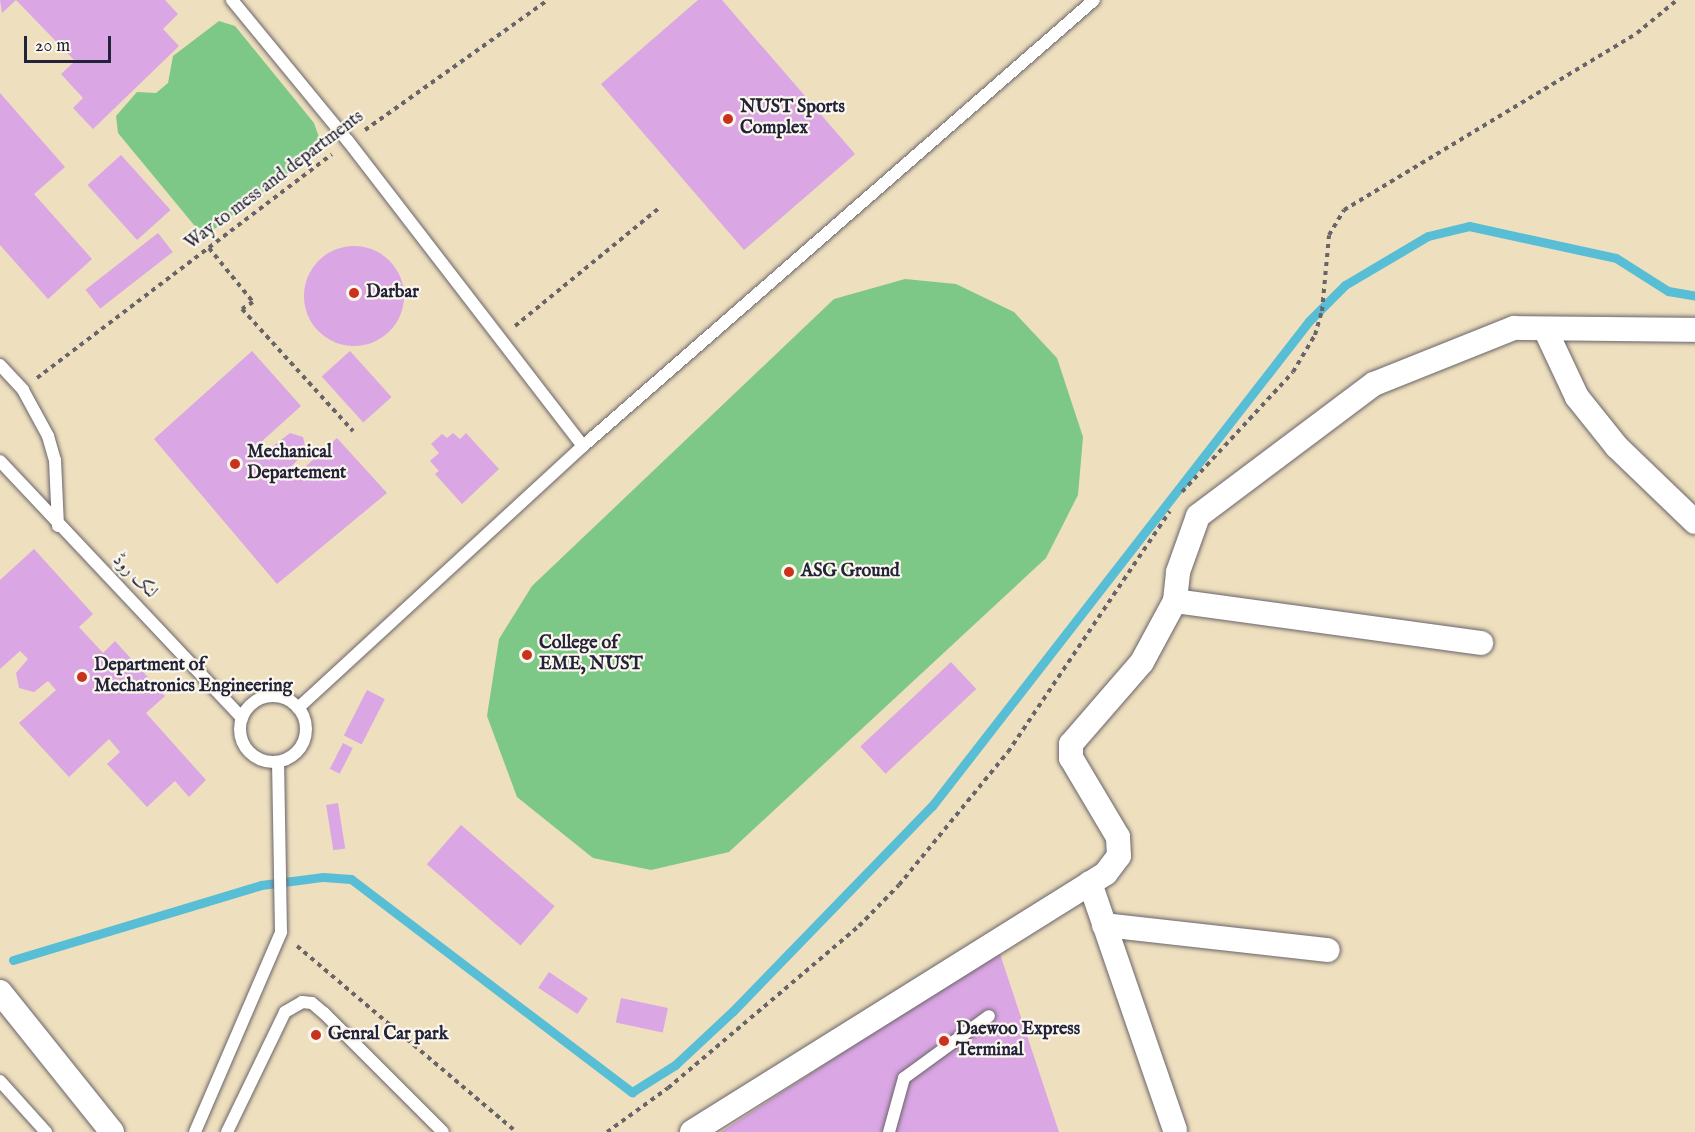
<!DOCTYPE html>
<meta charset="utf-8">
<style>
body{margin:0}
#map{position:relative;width:1695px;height:1132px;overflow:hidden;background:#eedfbe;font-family:"IM FELL English",Amiri,serif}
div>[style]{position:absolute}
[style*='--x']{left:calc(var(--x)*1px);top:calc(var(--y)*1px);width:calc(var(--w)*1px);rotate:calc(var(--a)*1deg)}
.green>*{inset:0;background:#7dc886}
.stream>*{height:9px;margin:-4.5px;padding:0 4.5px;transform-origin:4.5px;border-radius:4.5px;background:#58bed6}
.building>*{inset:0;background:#daa6e4;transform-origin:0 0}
.round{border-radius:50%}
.path>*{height:4px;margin-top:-2px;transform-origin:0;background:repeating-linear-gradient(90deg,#696469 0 4.5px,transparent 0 9px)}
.roads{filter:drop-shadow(0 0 2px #696469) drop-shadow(0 0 2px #696469)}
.service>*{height:12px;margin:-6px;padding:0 6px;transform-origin:6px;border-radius:6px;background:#fff}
.service>.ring{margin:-6px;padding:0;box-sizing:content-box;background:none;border:12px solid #fff;border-radius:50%}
.minor>*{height:24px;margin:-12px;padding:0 12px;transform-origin:12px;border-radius:12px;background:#fff}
.dots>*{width:16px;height:16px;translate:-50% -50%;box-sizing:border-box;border:3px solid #fbf7ec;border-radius:50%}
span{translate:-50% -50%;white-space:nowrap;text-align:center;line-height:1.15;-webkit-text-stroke:4.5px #fbf7ec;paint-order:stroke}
.poi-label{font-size:18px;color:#22223b;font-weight:700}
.left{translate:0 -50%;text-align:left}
.street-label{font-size:18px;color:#22223b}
.scale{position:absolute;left:24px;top:36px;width:87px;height:27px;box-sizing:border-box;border:3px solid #22223b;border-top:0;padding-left:8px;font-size:18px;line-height:21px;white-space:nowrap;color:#22223b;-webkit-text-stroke:4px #fbf7ec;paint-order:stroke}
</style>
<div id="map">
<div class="green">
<i style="clip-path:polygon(219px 21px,235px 26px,314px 123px,320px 140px,310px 157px,213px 230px,205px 231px,194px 225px,118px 133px,116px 116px,137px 92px,156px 93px,168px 83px,173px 56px)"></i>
<i style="clip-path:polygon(905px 279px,956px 284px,1014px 312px,1057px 358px,1083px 437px,1078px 495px,1046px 558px,729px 852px,651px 870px,593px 858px,517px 797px,487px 716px,499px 639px,532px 586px,834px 299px)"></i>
</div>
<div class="stream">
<i style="--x:13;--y:960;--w:259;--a:-16.8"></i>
<i style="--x:261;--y:885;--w:63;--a:-7.4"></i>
<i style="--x:323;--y:877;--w:28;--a:4"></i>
<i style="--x:351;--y:879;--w:353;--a:37.2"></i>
<i style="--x:632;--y:1092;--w:51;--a:-32.1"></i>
<i style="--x:675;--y:1065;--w:79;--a:-43"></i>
<i style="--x:733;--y:1011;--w:286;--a:-45.9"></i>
<i style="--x:932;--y:806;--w:614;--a:-52.14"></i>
<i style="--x:1309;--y:321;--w:51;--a:-45"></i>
<i style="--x:1345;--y:285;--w:96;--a:-30.6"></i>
<i style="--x:1428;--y:236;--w:42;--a:-13.7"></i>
<i style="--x:1469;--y:226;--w:150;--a:12.3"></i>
<i style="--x:1616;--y:258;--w:62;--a:32.4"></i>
<i style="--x:1668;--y:291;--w:27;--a:10"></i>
</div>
<div class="building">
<i style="clip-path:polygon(0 0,16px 0,2px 13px)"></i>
<i style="clip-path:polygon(16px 0,165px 0,178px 14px,163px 29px,179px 46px,93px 129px,73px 108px,83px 98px,61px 74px,75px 61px)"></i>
<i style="clip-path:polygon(698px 0,722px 0,855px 154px,744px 250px,601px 84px)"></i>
<i style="clip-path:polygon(0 93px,65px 167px,34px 194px,92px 259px,48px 299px,0 245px)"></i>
<i style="left:121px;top:155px;width:74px;height:45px;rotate:48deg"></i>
<i style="left:158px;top:233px;width:24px;height:92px;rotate:52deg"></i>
<i class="round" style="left:304px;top:246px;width:100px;height:100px"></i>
<i style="clip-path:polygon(252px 351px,301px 406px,261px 442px,268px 450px,290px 433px,303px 437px,306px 451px,287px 471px,293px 478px,337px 438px,387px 493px,277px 584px,154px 439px)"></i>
<i style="left:350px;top:351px;width:62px;height:38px;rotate:48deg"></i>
<i style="clip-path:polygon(453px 433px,460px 439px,466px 433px,499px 469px,462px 504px,435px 474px,439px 471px,430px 461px,439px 453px,431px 444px,442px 434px,447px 438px)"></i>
<i style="clip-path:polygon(34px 549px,93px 614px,79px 627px,103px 653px,115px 641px,165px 696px,146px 713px,206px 780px,189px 797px,175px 781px,147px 807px,107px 764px,120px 752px,109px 739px,69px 777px,19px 723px,56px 690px,48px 681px,34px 692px,19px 688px,16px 673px,28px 659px,20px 651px,0 669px,0 580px)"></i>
<i style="left:951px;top:662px;width:37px;height:124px;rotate:47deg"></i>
<i style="left:367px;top:690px;width:20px;height:51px;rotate:27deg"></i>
<i style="left:343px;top:743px;width:11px;height:29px;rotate:27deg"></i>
<i style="left:338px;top:803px;width:46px;height:12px;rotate:81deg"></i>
<i style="left:461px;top:825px;width:124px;height:52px;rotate:41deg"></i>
<i style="clip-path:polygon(999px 951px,1059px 1132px,721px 1132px)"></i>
<i style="left:549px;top:972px;width:47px;height:19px;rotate:34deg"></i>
<i style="left:621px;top:998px;width:48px;height:25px;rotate:12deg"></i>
</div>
<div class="path">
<i style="--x:365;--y:130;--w:224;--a:-35.4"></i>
<i style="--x:209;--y:248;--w:70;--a:50.8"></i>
<i style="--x:253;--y:302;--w:13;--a:148"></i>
<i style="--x:242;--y:309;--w:165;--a:47.7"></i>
<i style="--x:515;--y:326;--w:185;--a:-39.3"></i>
<i style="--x:37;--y:378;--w:370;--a:-37.2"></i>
<i style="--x:1182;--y:492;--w:163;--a:-47.2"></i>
<i style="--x:1293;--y:372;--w:43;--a:-59.3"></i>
<i style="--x:1315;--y:335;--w:25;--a:-74"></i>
<i style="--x:1322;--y:311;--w:76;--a:-84.7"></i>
<i style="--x:1329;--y:235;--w:29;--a:-59"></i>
<i style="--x:1344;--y:210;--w:342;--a:-31.1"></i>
<i style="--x:1637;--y:33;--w:52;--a:-39.5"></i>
<i style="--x:297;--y:946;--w:287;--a:40.3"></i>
<i style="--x:607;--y:1132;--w:75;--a:-35.8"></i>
<i style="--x:668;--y:1088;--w:250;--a:-40.3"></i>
<i style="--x:859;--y:926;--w:57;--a:-45.7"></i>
<i style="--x:899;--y:885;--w:172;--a:-50.7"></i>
<i style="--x:1008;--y:752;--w:290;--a:-56.1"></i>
</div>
<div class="roads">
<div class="service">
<i style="--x:232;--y:0;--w:183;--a:50.6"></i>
<i style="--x:348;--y:141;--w:385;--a:52.4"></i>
<i style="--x:0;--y:365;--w:34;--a:47"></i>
<i style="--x:23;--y:390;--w:52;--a:61.5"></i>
<i style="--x:48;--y:436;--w:25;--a:74"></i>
<i style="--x:55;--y:460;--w:66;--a:87.4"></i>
<i style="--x:0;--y:461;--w:353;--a:46.7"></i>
<i class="ring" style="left:240px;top:696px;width:54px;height:54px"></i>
<i style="--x:298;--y:708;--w:387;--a:-42.6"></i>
<i style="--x:583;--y:446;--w:678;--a:-41.11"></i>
<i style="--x:0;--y:1081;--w:69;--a:48"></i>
<i style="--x:195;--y:1132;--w:218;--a:-66.7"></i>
<i style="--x:281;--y:932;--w:170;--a:-91"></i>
<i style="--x:227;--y:1132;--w:133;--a:-64.2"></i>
<i style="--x:285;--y:1012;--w:20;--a:-30"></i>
<i style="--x:302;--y:1002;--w:10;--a:6"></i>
<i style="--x:312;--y:1003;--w:16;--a:40"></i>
<i style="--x:324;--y:1013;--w:168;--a:45"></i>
<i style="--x:889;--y:1132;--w:56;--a:-74.5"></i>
<i style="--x:904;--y:1078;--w:105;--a:-36.1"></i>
</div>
<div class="minor">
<i style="--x:1545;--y:329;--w:75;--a:64.8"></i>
<i style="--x:1577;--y:397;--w:64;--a:51.3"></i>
<i style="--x:1617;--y:447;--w:108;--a:43.9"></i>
<i style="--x:1175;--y:601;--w:309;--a:7.8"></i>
<i style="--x:1090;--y:883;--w:261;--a:71"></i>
<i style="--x:1104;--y:925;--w:225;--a:6.4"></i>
<i style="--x:0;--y:992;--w:179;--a:51.3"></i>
<i style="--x:692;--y:1132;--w:488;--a:-32"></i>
<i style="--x:1106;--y:873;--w:21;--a:-53"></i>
<i style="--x:1119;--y:856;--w:19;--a:-93"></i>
<i style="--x:1118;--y:837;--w:92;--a:-120.7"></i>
<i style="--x:1071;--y:758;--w:14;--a:-90"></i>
<i style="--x:1071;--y:744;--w:108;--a:-49.1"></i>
<i style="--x:1142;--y:662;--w:69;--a:-61.6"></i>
<i style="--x:1175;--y:601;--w:29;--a:-84"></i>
<i style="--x:1178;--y:572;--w:59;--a:-70.3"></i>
<i style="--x:1198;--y:516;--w:220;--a:-36.9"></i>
<i style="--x:1374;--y:384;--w:151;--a:-21.8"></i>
<i style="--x:1514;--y:328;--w:181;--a:0.6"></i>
</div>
</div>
<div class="dots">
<i style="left:728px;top:119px;background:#c8321e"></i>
<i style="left:354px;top:293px;background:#c8321e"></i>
<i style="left:235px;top:464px;background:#c8321e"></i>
<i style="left:789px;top:572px;background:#c8321e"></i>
<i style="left:527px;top:655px;background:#c8321e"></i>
<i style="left:82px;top:677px;background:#c8321e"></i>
<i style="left:316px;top:1035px;background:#c8321e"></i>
<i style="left:944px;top:1041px;background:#c8321e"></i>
</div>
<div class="poi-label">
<span class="left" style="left:740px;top:119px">NUST Sports<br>Complex</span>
<span class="left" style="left:366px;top:293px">Darbar</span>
<span class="left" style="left:247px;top:464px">Mechanical<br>Departement</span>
<span class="left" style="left:801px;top:572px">ASG Ground</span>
<span class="left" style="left:539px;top:655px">College of<br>EME, NUST</span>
<span class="left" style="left:94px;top:677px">Department of<br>Mechatronics Engineering</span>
<span class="left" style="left:956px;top:1041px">Daewoo Express<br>Terminal</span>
<span class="left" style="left:328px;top:1035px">Genral Car park</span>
</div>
<div class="street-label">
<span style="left:275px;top:181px;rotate:-37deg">Way to mess and departments</span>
<span style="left:134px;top:577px;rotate:45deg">لنک روڈ</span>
</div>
<div class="scale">20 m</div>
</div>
